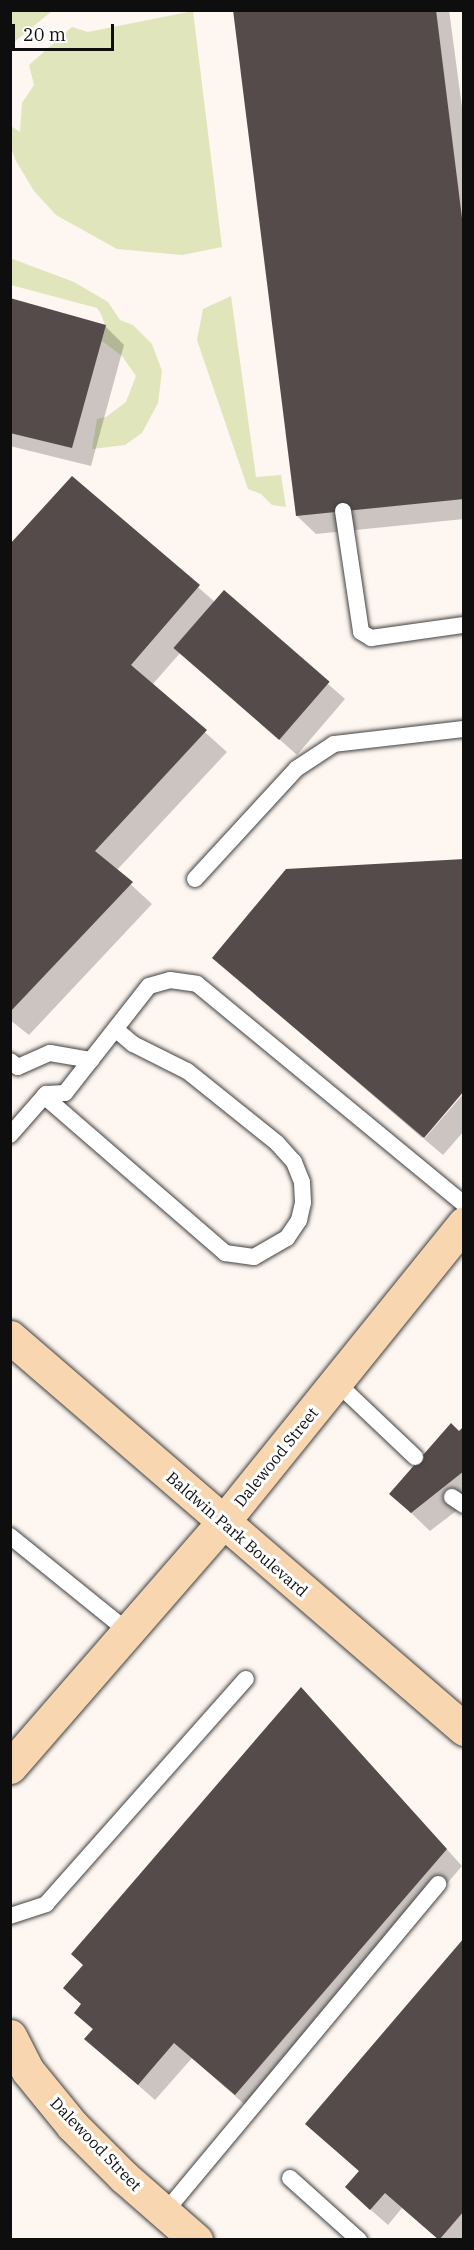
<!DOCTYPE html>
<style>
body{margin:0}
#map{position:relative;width:474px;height:2250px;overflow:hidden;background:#fef6f0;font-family:"IBM Plex Serif",serif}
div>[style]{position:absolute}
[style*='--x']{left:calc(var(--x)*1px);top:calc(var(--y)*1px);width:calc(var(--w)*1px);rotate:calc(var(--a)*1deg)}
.green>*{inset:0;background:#e0e5bc}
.shadow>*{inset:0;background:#0003}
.building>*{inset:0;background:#554b4b;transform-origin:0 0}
.roads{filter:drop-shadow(0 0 2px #414141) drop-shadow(0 0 2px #414141)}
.lane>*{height:16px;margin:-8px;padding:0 8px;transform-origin:8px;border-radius:8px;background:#fff}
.secondary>*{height:33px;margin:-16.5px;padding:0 16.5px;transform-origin:16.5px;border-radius:16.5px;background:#f8d7b0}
span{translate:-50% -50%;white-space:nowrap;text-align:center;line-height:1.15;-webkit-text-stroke:6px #fff;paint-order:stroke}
.street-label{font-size:16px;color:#0e0e0e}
.frame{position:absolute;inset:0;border:12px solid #0e0e0e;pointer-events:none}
.scale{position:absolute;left:12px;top:24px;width:102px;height:27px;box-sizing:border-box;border:3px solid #0e0e0e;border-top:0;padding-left:8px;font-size:18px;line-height:21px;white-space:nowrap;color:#0e0e0e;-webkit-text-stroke:4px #fff;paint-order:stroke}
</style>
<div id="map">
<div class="green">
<i style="clip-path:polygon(11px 10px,52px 10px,52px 11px,13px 43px)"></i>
<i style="clip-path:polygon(193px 11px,222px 247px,182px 255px,117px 249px,56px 215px,34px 191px,16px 161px,11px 148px,11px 126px,20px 132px,22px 103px,34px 85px,29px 65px,72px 27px,88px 32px)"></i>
<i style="clip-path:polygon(10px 258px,74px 282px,108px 302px,120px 320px,133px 325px,152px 344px,162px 371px,158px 403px,142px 433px,125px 445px,92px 449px,97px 419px,106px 417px,126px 402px,136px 376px,122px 356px,102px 341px,105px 325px,101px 314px,97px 308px,11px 285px)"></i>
<i style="clip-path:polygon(231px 296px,256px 477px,281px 475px,286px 507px,272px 505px,261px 494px,248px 489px,197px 340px,203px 309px)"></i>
</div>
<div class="shadow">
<i style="clip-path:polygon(234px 10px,449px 10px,464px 122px,464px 519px,316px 534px,297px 516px)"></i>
<i style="clip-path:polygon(10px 300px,105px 326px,124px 345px,91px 466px,10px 446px)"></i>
<i style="clip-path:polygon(72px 478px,215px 602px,224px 592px,345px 699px,297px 755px,181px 652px,152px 685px,227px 752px,116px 871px,152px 904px,29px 1035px,10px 1020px,10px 546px)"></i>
<i style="clip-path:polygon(214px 958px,464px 1088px,422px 1138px)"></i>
<i style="clip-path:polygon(464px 1093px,464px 1131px,443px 1155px,424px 1139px)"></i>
<i style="clip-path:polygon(464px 1428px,464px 1505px,430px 1531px,391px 1494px)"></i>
<i style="clip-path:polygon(317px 1706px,462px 1866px,252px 2111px,192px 2058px,155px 2100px,86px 2039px,94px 2031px,76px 2013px)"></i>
<i style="clip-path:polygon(464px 1941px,464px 2240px,439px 2240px,402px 2208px,388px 2225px,363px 2203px,360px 2172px,307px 2124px)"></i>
</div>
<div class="building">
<i style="clip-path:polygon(233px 10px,436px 10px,464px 234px,464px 499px,296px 516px)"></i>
<i style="clip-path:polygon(10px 298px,106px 325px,72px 448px,10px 433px)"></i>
<i style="clip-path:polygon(72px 476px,200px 585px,131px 665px,207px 730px,95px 851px,133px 882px,10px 1012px,10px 544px)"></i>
<i style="left:224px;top:590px;width:140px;height:77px;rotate:41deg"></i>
<i style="clip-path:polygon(464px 859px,464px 1091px,424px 1138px,212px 958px,286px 869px)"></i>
<i style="clip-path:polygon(451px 1423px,459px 1431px,464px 1426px,464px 1471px,411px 1513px,389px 1494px)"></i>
<i style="clip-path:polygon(301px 1687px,447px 1849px,235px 2095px,174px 2043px,138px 2085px,84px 2039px,93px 2029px,74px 2013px,81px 2004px,63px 1988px,83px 1965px,71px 1954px)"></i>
<i style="clip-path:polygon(464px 1938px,464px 2211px,439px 2240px,385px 2193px,370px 2210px,345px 2187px,359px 2171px,305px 2124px)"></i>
</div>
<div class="roads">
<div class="lane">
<i style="--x:343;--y:511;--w:122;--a:81.5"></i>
<i style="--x:361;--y:632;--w:12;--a:31"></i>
<i style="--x:371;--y:638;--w:94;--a:-8"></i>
<i style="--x:195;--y:879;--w:149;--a:-47.4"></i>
<i style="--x:296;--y:769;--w:45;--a:-33.3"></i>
<i style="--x:334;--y:744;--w:131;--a:-6.6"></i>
<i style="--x:10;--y:1061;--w:10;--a:37"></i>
<i style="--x:18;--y:1067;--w:35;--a:-24"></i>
<i style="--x:50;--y:1053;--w:42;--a:9.7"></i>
<i style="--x:44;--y:1096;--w:240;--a:40.9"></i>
<i style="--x:225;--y:1253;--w:29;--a:8"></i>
<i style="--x:254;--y:1257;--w:38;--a:-30"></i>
<i style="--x:287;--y:1238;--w:22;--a:-56"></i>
<i style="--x:299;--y:1220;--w:18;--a:-77"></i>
<i style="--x:303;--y:1202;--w:20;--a:-93"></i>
<i style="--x:302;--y:1182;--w:22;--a:-112"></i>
<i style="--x:294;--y:1162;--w:25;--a:-132"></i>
<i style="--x:277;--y:1143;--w:115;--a:-141.3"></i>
<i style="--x:187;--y:1071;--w:60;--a:-153.4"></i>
<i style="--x:133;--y:1044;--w:23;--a:-140"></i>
<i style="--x:10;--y:1135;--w:55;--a:-48.7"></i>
<i style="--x:46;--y:1094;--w:19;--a:-3"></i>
<i style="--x:65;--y:1093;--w:136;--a:-51.9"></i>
<i style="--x:149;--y:986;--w:22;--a:-16"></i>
<i style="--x:170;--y:980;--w:27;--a:8"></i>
<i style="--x:197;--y:984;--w:346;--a:39.5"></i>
<i style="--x:336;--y:1382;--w:109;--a:43.5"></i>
<i style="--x:452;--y:1497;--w:14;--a:34"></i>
<i style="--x:10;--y:1536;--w:149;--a:39"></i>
<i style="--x:10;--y:1916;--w:38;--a:-18"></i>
<i style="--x:46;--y:1904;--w:301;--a:-48.4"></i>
<i style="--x:290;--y:2178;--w:93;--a:41.9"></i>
<i style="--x:165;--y:2212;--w:427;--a:-50.2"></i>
</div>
<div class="secondary">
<i style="--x:10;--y:1337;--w:600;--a:40.81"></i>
<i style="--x:10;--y:1767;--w:325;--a:-49"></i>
<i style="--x:223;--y:1522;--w:384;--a:-51.1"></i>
<i style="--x:10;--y:2036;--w:39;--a:63"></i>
<i style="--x:28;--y:2071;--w:70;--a:50.8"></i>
<i style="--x:72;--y:2125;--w:74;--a:45"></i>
<i style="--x:124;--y:2177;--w:96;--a:41.2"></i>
</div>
</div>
<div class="street-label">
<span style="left:276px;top:1457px;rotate:-51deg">Dalewood Street</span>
<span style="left:237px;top:1534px;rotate:41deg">Baldwin Park Boulevard</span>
<span style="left:96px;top:2144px;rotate:46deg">Dalewood Street</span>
</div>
<div class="frame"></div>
<div class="scale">20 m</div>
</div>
